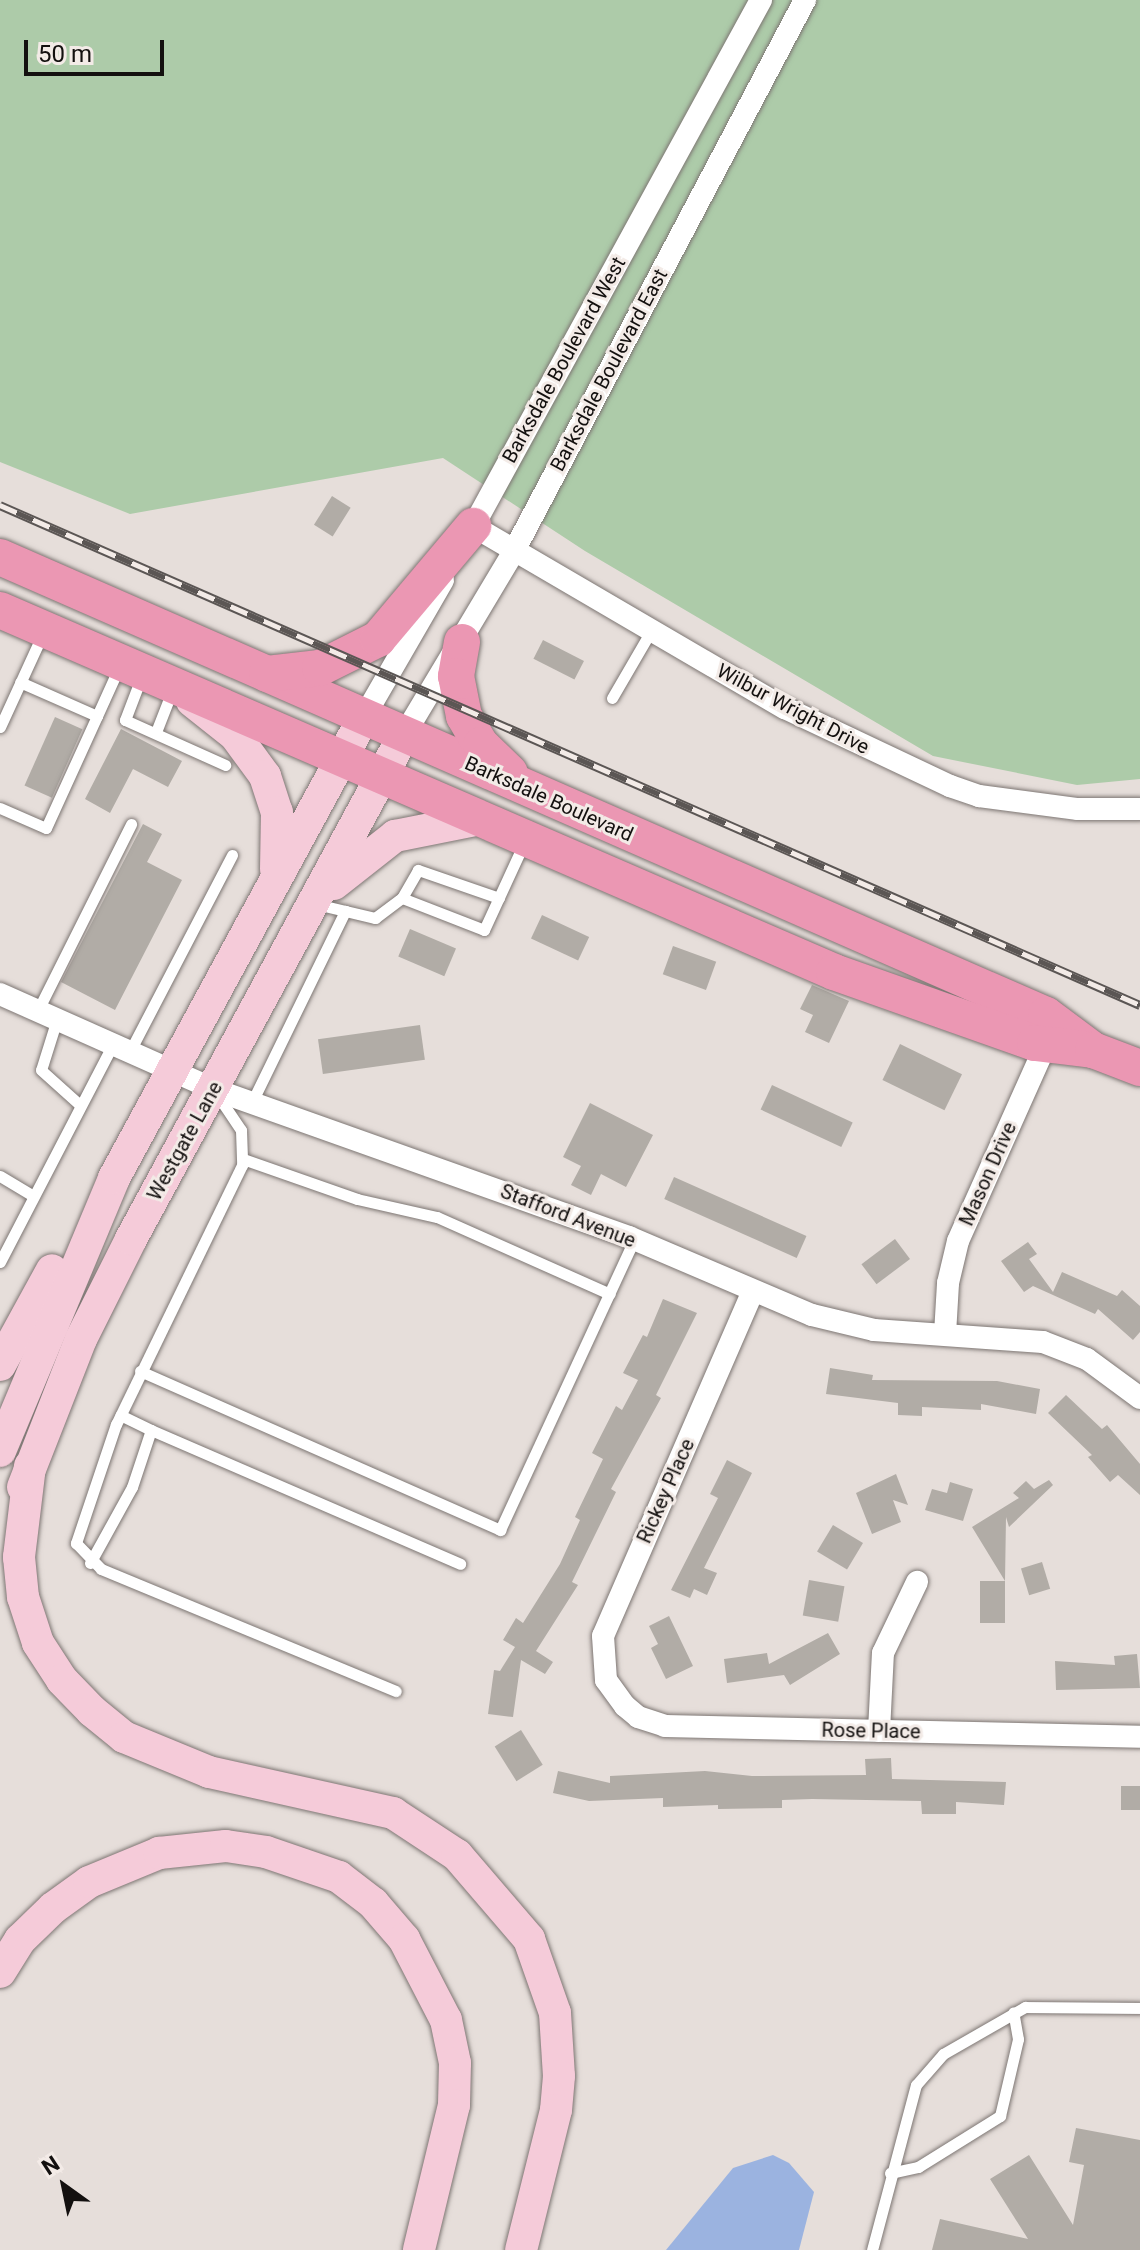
<!DOCTYPE html>
<style>
body{margin:0}
#map{position:relative;width:1140px;height:2250px;overflow:hidden;background:#e6deda;font-family:Roboto,sans-serif}
div>[style]{position:absolute}
[style*='--x']{left:calc(var(--x)*1px);top:calc(var(--y)*1px);width:calc(var(--w)*1px);rotate:calc(var(--a)*1deg)}
.green>*{inset:0;background:#adcba9}
.water>*{inset:0;background:#9bb3e0}
.building>*{inset:0;background:#b1aca6;transform-origin:0 0}
.roads{filter:drop-shadow(0 0 2px #7d7673) drop-shadow(0 0 2px #7d7673)}
.lane>*{height:11px;margin:-5.5px;padding:0 5.5px;transform-origin:5.5px;border-radius:5.5px;background:#fff}
.street>*{height:22px;margin:-11px;padding:0 11px;transform-origin:11px;border-radius:11px;background:#fff}
.secondary>*{height:32px;margin:-16px;padding:0 16px;transform-origin:16px;border-radius:16px;background:#f5cbd9}
.primary>*{height:36px;margin:-18px;padding:0 18px;transform-origin:18px;border-radius:18px;background:#eb97b3}
.rail>*{height:9px;margin-top:-4.5px;transform-origin:0;background:repeating-linear-gradient(90deg,#f3ebe7 0 18px,#5b5654 0 36px);box-sizing:border-box;border-block:2px solid #5b5654}
span{translate:-50% -50%;white-space:nowrap;text-align:center;line-height:1.15;-webkit-text-stroke:6px #f3ebe7;paint-order:stroke}
.street-label{font-size:20px;color:#13100f}
.north{position:absolute;left:24px;top:2146px;width:80px;height:80px;-webkit-text-stroke:6px #f3ebe7;paint-order:stroke;rotate:327deg;font-size:22px;font-weight:700;line-height:32px;text-align:center;color:#13100f}
.north::after{content:'';display:block;margin:auto;width:28px;height:36px;background:#13100f;clip-path:polygon(50% 0,100% 100%,50% 72%,0 100%)}
.scale{position:absolute;left:24px;top:40px;width:140px;height:36px;box-sizing:border-box;border:4px solid #13100f;border-top:0;padding-left:10px;font-size:24px;line-height:28px;white-space:nowrap;color:#13100f;-webkit-text-stroke:6px #f3ebe7;paint-order:stroke}
</style>
<div id="map">
<div class="green">
<i style="clip-path:polygon(0 0,1140px 0,1140px 779px,1077px 785px,933px 756px,585px 551px,443px 458px,130px 514px,0 462px)"></i>
</div>
<div class="water">
<i style="clip-path:polygon(773px 2155px,789px 2163px,814px 2192px,799px 2250px,666px 2250px,733px 2168px)"></i>
</div>
<div class="building">
<i style="left:332px;top:496px;width:22px;height:34px;rotate:32deg"></i>
<i style="left:543px;top:640px;width:46px;height:21px;rotate:27deg"></i>
<i style="left:55px;top:717px;width:30px;height:75px;rotate:24deg"></i>
<i style="clip-path:polygon(121px 729px,182px 761px,168px 787px,133px 769px,110px 813px,85px 799px)"></i>
<i style="clip-path:polygon(143px 824px,162px 834px,147px 862px,182px 880px,115px 1010px,61px 982px)"></i>
<i style="left:542px;top:915px;width:52px;height:26px;rotate:25deg"></i>
<i style="left:410px;top:929px;width:50px;height:30px;rotate:23deg"></i>
<i style="left:673px;top:946px;width:46px;height:30px;rotate:20deg"></i>
<i style="clip-path:polygon(812px 985px,849px 1001px,829px 1043px,805px 1032px,813px 1015px,800px 1009px)"></i>
<i style="left:420px;top:1025px;width:35px;height:103px;rotate:82deg"></i>
<i style="left:900px;top:1044px;width:69px;height:40px;rotate:26deg"></i>
<i style="left:772px;top:1085px;width:89px;height:27px;rotate:25deg"></i>
<i style="clip-path:polygon(590px 1103px,653px 1135px,626px 1187px,601px 1174px,591px 1195px,571px 1185px,581px 1166px,563px 1157px)"></i>
<i style="left:674px;top:1177px;width:145px;height:24px;rotate:24deg"></i>
<i style="left:895px;top:1239px;width:25px;height:42px;rotate:53deg"></i>
<i style="clip-path:polygon(1028px 1242px,1037px 1254px,1029px 1259px,1053px 1292px,1062px 1272px,1117px 1296px,1122px 1290px,1140px 1306px,1140px 1332px,1133px 1340px,1098px 1309px,1095px 1314px,1033px 1286px,1024px 1292px,1001px 1261px)"></i>
<i style="clip-path:polygon(663px 1299px,697px 1313px,656px 1395px,661px 1398px,611px 1489px,616px 1492px,572px 1582px,578px 1585px,536px 1651px,553px 1662px,545px 1674px,521px 1660px,513px 1717px,488px 1714px,494px 1670px,500px 1671px,515px 1647px,503px 1640px,516px 1618px,523px 1623px,560px 1564px,580px 1520px,575px 1517px,603px 1459px,592px 1453px,616px 1406px,622px 1410px,638px 1380px,623px 1373px,643px 1335px,647px 1337px)"></i>
<i style="clip-path:polygon(830px 1368px,873px 1375px,872px 1380px,997px 1381px,1040px 1389px,1036px 1414px,981px 1404px,981px 1410px,922px 1407px,922px 1416px,898px 1415px,898px 1403px,826px 1394px)"></i>
<i style="clip-path:polygon(1066px 1395px,1102px 1429px,1107px 1425px,1140px 1464px,1140px 1495px,1118px 1475px,1110px 1482px,1088px 1457px,1092px 1455px,1048px 1413px)"></i>
<i style="clip-path:polygon(727px 1460px,752px 1473px,704px 1568px,717px 1573px,707px 1595px,694px 1589px,690px 1598px,671px 1590px,718px 1498px,710px 1494px)"></i>
<i style="clip-path:polygon(896px 1474px,908px 1505px,893px 1500px,901px 1522px,872px 1534px,856px 1493px)"></i>
<i style="clip-path:polygon(1049px 1480px,1053px 1485px,1009px 1527px,1006px 1517px,1005px 1581px,972px 1527px,1019px 1498px,1013px 1493px,1026px 1481px,1034px 1489px)"></i>
<i style="clip-path:polygon(950px 1482px,973px 1489px,963px 1521px,925px 1510px,932px 1489px,947px 1493px)"></i>
<i style="left:833px;top:1525px;width:35px;height:31px;rotate:31deg"></i>
<i style="left:1042px;top:1562px;width:28px;height:22px;rotate:73deg"></i>
<i style="left:809px;top:1580px;width:36px;height:36px;rotate:10deg"></i>
<i style="left:980px;top:1581px;width:25px;height:42px"></i>
<i style="clip-path:polygon(669px 1616px,693px 1666px,666px 1679px,651px 1648px,658px 1644px,649px 1626px)"></i>
<i style="clip-path:polygon(828px 1633px,840px 1654px,790px 1685px,784px 1675px,727px 1683px,724px 1659px,767px 1653px,769px 1664px)"></i>
<i style="clip-path:polygon(1137px 1654px,1140px 1688px,1056px 1690px,1055px 1661px,1115px 1665px,1114px 1656px)"></i>
<i style="left:521px;top:1730px;width:41px;height:31px;rotate:58deg"></i>
<i style="clip-path:polygon(891px 1758px,892px 1779px,1006px 1782px,1004px 1805px,956px 1802px,956px 1814px,922px 1814px,921px 1801px,812px 1799px,782px 1800px,782px 1808px,718px 1809px,718px 1805px,663px 1807px,663px 1798px,589px 1801px,553px 1793px,558px 1771px,610px 1783px,610px 1776px,705px 1771px,752px 1776px,866px 1775px,865px 1759px)"></i>
<i style="left:1121px;top:1786px;width:19px;height:24px"></i>
<i style="clip-path:polygon(1076px 2128px,1140px 2140px,1140px 2250px,932px 2250px,940px 2219px,1028px 2239px,990px 2179px,1029px 2155px,1073px 2225px,1084px 2165px,1069px 2162px)"></i>
</div>
<div class="roads">
<div class="lane">
<i style="--x:141;--y:678;--w:45;--a:110.9"></i>
<i style="--x:125;--y:720;--w:110;--a:24.2"></i>
<i style="--x:612;--y:698;--w:78;--a:-59.8"></i>
<i style="--x:97;--y:716;--w:56;--a:-65.7"></i>
<i style="--x:0;--y:727;--w:103;--a:-65.4"></i>
<i style="--x:156;--y:732;--w:44;--a:-68.7"></i>
<i style="--x:0;--y:808;--w:50;--a:23.5"></i>
<i style="--x:46;--y:828;--w:123;--a:-65.5"></i>
<i style="--x:97;--y:716;--w:84;--a:-156.2"></i>
<i style="--x:499;--y:898;--w:86;--a:-160.9"></i>
<i style="--x:418;--y:870;--w:32;--a:120"></i>
<i style="--x:402;--y:898;--w:88;--a:21.3"></i>
<i style="--x:484;--y:930;--w:96;--a:-65.3"></i>
<i style="--x:316;--y:904;--w:61;--a:13.3"></i>
<i style="--x:375;--y:918;--w:34;--a:-37"></i>
<i style="--x:38;--y:1010;--w:208;--a:-63.4"></i>
<i style="--x:57;--y:1019;--w:53;--a:107.4"></i>
<i style="--x:41;--y:1070;--w:52;--a:41.9"></i>
<i style="--x:130;--y:1051;--w:221;--a:-62.5"></i>
<i style="--x:216;--y:1093;--w:45;--a:56"></i>
<i style="--x:241;--y:1130;--w:35;--a:88"></i>
<i style="--x:242;--y:1165;--w:288;--a:115.9"></i>
<i style="--x:116;--y:1424;--w:126;--a:108.6"></i>
<i style="--x:76;--y:1543;--w:36;--a:46"></i>
<i style="--x:101;--y:1569;--w:319;--a:22.5"></i>
<i style="--x:251;--y:1104;--w:215;--a:-64"></i>
<i style="--x:243;--y:1159;--w:121;--a:19.3"></i>
<i style="--x:357;--y:1199;--w:82;--a:12.7"></i>
<i style="--x:437;--y:1217;--w:189;--a:24"></i>
<i style="--x:0;--y:1176;--w:37;--a:31"></i>
<i style="--x:0;--y:1262;--w:246;--a:-62.6"></i>
<i style="--x:140;--y:1371;--w:394;--a:23.8"></i>
<i style="--x:500;--y:1530;--w:319;--a:-65.2"></i>
<i style="--x:151;--y:1430;--w:337;--a:23.4"></i>
<i style="--x:90;--y:1563;--w:87;--a:-61.1"></i>
<i style="--x:132;--y:1487;--w:60;--a:-71.6"></i>
<i style="--x:151;--y:1430;--w:34;--a:-154"></i>
<i style="--x:890;--y:2173;--w:29;--a:-12"></i>
<i style="--x:918;--y:2167;--w:97;--a:-31.9"></i>
<i style="--x:1000;--y:2116;--w:79;--a:-76.8"></i>
<i style="--x:1018;--y:2039;--w:27;--a:-100"></i>
<i style="--x:872;--y:2250;--w:171;--a:-75.1"></i>
<i style="--x:916;--y:2085;--w:41;--a:-48.9"></i>
<i style="--x:943;--y:2054;--w:95;--a:-29.8"></i>
<i style="--x:1025;--y:2007;--w:115;--a:0.5"></i>
</div>
<div class="street">
<i style="--x:473;--y:526;--w:361;--a:30.3"></i>
<i style="--x:785;--y:708;--w:183;--a:25.3"></i>
<i style="--x:950;--y:786;--w:31;--a:19"></i>
<i style="--x:979;--y:796;--w:100;--a:7.5"></i>
<i style="--x:1078;--y:809;--w:62;--a:0"></i>
<i style="--x:468;--y:536;--w:611;--a:-61.34"></i>
<i style="--x:364;--y:717;--w:158;--a:-60"></i>
<i style="--x:404;--y:735;--w:214;--a:-59.1"></i>
<i style="--x:514;--y:551;--w:623;--a:-62.16"></i>
<i style="--x:0;--y:994;--w:233;--a:24"></i>
<i style="--x:213;--y:1089;--w:442;--a:19.6"></i>
<i style="--x:629;--y:1237;--w:199;--a:23.1"></i>
<i style="--x:812;--y:1315;--w:64;--a:13.6"></i>
<i style="--x:874;--y:1330;--w:169;--a:4.1"></i>
<i style="--x:1043;--y:1342;--w:47;--a:21.1"></i>
<i style="--x:1087;--y:1359;--w:66;--a:36.3"></i>
<i style="--x:753;--y:1291;--w:376;--a:113.5"></i>
<i style="--x:603;--y:1636;--w:44;--a:86.1"></i>
<i style="--x:606;--y:1680;--w:32;--a:54"></i>
<i style="--x:625;--y:1706;--w:17;--a:40"></i>
<i style="--x:638;--y:1717;--w:28;--a:18"></i>
<i style="--x:665;--y:1726;--w:475;--a:1.3"></i>
<i style="--x:945;--y:1334;--w:51;--a:-86.6"></i>
<i style="--x:948;--y:1283;--w:43;--a:-76.6"></i>
<i style="--x:958;--y:1241;--w:228;--a:-65.9"></i>
<i style="--x:879;--y:1731;--w:78;--a:-87.1"></i>
<i style="--x:883;--y:1653;--w:79;--a:-64.4"></i>
</div>
<div class="secondary">
<i style="--x:192;--y:701;--w:55;--a:38.3"></i>
<i style="--x:235;--y:735;--w:51;--a:53.8"></i>
<i style="--x:265;--y:776;--w:38;--a:72"></i>
<i style="--x:277;--y:812;--w:57;--a:91"></i>
<i style="--x:334;--y:884;--w:78;--a:-38.2"></i>
<i style="--x:395;--y:836;--w:88;--a:-11.2"></i>
<i style="--x:0;--y:1365;--w:108;--a:-61.3"></i>
<i style="--x:0;--y:1451;--w:296;--a:-67.3"></i>
<i style="--x:114;--y:1178;--w:524;--a:-61.53"></i>
<i style="--x:30;--y:1466;--w:92;--a:96.9"></i>
<i style="--x:19;--y:1557;--w:40;--a:84.3"></i>
<i style="--x:23;--y:1597;--w:48;--a:71.9"></i>
<i style="--x:38;--y:1643;--w:44;--a:57"></i>
<i style="--x:62;--y:1680;--w:43;--a:45.9"></i>
<i style="--x:92;--y:1711;--w:41;--a:39.1"></i>
<i style="--x:124;--y:1737;--w:92;--a:22.4"></i>
<i style="--x:209;--y:1772;--w:189;--a:12.6"></i>
<i style="--x:393;--y:1813;--w:77;--a:33.3"></i>
<i style="--x:457;--y:1855;--w:111;--a:49.4"></i>
<i style="--x:529;--y:1939;--w:78;--a:70.6"></i>
<i style="--x:555;--y:2013;--w:63;--a:86.4"></i>
<i style="--x:559;--y:2076;--w:34;--a:95"></i>
<i style="--x:556;--y:2110;--w:144;--a:104"></i>
<i style="--x:23;--y:1487;--w:159;--a:-68.6"></i>
<i style="--x:81;--y:1339;--w:112;--a:-63.4"></i>
<i style="--x:131;--y:1239;--w:573;--a:-61.56"></i>
<i style="--x:0;--y:1972;--w:38;--a:-58"></i>
<i style="--x:20;--y:1940;--w:46;--a:-44.1"></i>
<i style="--x:53;--y:1908;--w:44;--a:-35.8"></i>
<i style="--x:89;--y:1882;--w:76;--a:-22.5"></i>
<i style="--x:159;--y:1853;--w:67;--a:-6"></i>
<i style="--x:226;--y:1846;--w:40;--a:8.5"></i>
<i style="--x:266;--y:1852;--w:77;--a:18.9"></i>
<i style="--x:339;--y:1877;--w:43;--a:37.4"></i>
<i style="--x:373;--y:1903;--w:48;--a:49.3"></i>
<i style="--x:404;--y:1939;--w:91;--a:62.6"></i>
<i style="--x:446;--y:2020;--w:44;--a:78.2"></i>
<i style="--x:455;--y:2063;--w:42;--a:91.4"></i>
<i style="--x:454;--y:2105;--w:149;--a:103.6"></i>
</div>
<div class="primary">
<i style="--x:0;--y:557;--w:1142;--a:23.65"></i>
<i style="--x:1046;--y:1015;--w:59;--a:36.7"></i>
<i style="--x:0;--y:610;--w:909;--a:23.46"></i>
<i style="--x:834;--y:972;--w:213;--a:19.5"></i>
<i style="--x:1035;--y:1043;--w:58;--a:6.9"></i>
<i style="--x:1093;--y:1050;--w:50;--a:21"></i>
<i style="--x:462;--y:642;--w:35;--a:100"></i>
<i style="--x:456;--y:676;--w:41;--a:78.7"></i>
<i style="--x:464;--y:716;--w:34;--a:60"></i>
<i style="--x:481;--y:745;--w:40;--a:44"></i>
<i style="--x:267;--y:674;--w:53;--a:-6.5"></i>
<i style="--x:320;--y:668;--w:65;--a:-26.6"></i>
<i style="--x:378;--y:639;--w:148;--a:-49.9"></i>
</div>
</div>
<div class="rail">
<i style="--x:0;--y:505;--w:1245;--a:23.68"></i>
</div>
<div class="street-label">
<span style="left:564px;top:360px;rotate:-61deg">Barksdale Boulevard West</span>
<span style="left:609px;top:370px;rotate:-62deg">Barksdale Boulevard East</span>
<span style="left:793px;top:709px;rotate:28deg">Wilbur Wright Drive</span>
<span style="left:549px;top:799px;rotate:24deg">Barksdale Boulevard</span>
<span style="left:185px;top:1141px;rotate:-61deg">Westgate Lane</span>
<span style="left:988px;top:1174px;rotate:-66deg">Mason Drive</span>
<span style="left:568px;top:1216px;rotate:21deg">Stafford Avenue</span>
<span style="left:666px;top:1491px;rotate:-66deg">Rickey Place</span>
<span style="left:871px;top:1731px;rotate:1deg">Rose Place</span>
</div>
<div class="north">N</div>
<div class="scale">50 m</div>
</div>
